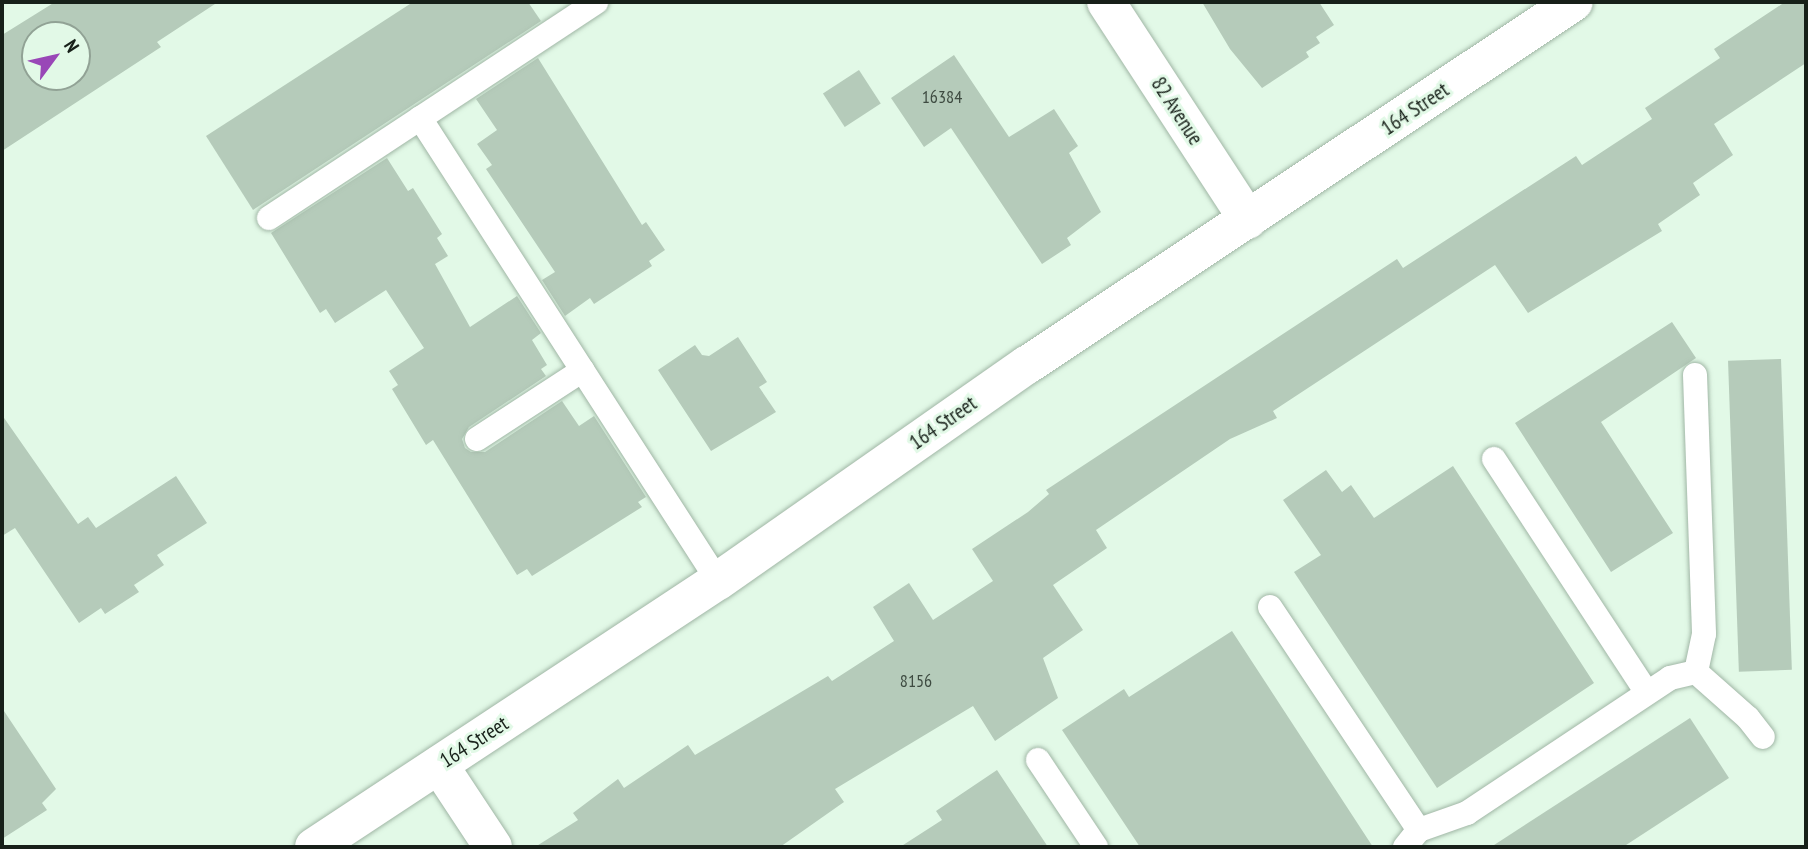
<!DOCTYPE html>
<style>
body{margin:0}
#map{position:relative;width:1808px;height:849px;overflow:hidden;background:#e2f9e7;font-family:"PT Sans Narrow",sans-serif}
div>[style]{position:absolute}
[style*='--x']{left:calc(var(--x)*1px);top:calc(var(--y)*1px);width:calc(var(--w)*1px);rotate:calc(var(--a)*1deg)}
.building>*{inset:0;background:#b5cbba;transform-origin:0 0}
.roads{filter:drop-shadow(0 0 2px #a0b6a5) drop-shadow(0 0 2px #a0b6a5)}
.service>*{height:24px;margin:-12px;padding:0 12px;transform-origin:12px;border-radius:12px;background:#fff}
.minor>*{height:38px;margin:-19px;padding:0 19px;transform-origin:19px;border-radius:19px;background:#fff}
.tertiary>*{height:38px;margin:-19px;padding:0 19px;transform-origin:19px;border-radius:19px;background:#fff}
span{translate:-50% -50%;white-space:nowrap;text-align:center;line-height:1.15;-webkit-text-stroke:6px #e2f9e7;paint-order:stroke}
.number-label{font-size:18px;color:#3e4b41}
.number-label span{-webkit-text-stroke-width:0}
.street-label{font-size:21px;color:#172019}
.frame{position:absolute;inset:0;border:4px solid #172019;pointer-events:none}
.north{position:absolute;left:21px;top:21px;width:70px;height:70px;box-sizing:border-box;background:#e2f9e7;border:2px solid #91a295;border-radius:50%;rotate:57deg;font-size:19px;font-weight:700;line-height:28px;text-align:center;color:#172019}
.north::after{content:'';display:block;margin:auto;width:24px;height:32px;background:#9947b7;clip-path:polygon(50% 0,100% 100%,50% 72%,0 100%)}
</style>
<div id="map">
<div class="building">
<i style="clip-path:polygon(evenodd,55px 2px,218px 2px,157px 42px,161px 47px,2px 151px,2px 35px,55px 2px,35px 35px,77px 35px,77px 77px,35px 77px,35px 35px)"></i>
<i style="clip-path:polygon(413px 2px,528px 2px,541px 21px,253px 210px,206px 136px)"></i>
<i style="clip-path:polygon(1202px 2px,1319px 2px,1334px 25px,1316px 37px,1320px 43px,1306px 52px,1309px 57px,1262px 88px,1230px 49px)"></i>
<i style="clip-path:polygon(1785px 2px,1806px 2px,1806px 63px,1714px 124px,1733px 155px,1693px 183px,1700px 195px,1658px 224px,1662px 231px,1528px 313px,1495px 265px,1273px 411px,1277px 418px,1230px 439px,1096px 530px,1107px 548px,1053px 585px,1083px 630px,1043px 658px,1058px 698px,995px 741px,973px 706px,835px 789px,844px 802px,780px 847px,535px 847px,578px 820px,573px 813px,618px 779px,624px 788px,688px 745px,695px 755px,828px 676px,832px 681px,894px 641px,873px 607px,909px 583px,933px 620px,993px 581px,972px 549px,1028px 512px,1049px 494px,1046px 490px,1397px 259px,1403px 268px,1576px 156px,1582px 165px,1652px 119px,1645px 108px,1720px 58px,1714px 49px)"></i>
<i style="clip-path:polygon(954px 55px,1009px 137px,1054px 109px,1078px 146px,1069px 153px,1101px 212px,1067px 238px,1071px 245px,1042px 264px,951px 128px,924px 147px,891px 98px)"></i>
<i style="clip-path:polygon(538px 58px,642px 225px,646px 222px,665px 250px,649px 261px,652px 266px,594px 304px,590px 298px,565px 316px,542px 280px,555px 272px,486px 169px,492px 165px,477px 144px,497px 130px,476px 99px)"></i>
<i style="left:859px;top:70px;width:40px;height:43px;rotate:57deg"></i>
<i style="clip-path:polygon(387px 158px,408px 191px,413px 188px,442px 234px,437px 238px,448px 256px,435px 264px,470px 327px,517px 296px,541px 333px,532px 340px,547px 365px,541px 369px,546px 376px,469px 427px,462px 439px,465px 448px,471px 452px,485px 452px,562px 401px,579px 426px,594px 416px,646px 497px,638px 502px,642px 507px,532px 576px,527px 569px,517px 575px,433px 440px,426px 445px,392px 389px,398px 385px,389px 371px,424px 348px,386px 290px,335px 323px,326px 309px,320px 313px,271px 233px)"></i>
<i style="clip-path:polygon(1672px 322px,1696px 358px,1601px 422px,1673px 533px,1611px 572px,1515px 423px)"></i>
<i style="clip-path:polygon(738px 337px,767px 382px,759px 387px,776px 412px,711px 451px,658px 370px,695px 345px,702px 355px,709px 356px)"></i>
<i style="left:1781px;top:359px;width:311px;height:53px;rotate:88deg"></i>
<i style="clip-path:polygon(2px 415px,78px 524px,88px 517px,96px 528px,176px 476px,207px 523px,157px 555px,164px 565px,134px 585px,139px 592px,105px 614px,101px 608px,79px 623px,15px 528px,2px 536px)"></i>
<i style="clip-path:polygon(1453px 466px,1594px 683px,1437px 788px,1294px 572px,1321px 555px,1283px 500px,1326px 470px,1342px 492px,1351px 485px,1374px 518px)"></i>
<i style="clip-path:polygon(1232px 631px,1373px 847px,1140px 847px,1062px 730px,1124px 689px,1129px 697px)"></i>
<i style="clip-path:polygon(2px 708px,56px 789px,42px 803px,47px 810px,2px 839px)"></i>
<i style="clip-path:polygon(1690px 718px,1729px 778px,1623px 847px,1491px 847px)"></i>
<i style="clip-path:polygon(997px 770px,1048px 847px,900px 847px,942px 820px,936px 811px)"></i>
</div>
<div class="roads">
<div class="service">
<i style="--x:420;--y:118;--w:551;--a:57.23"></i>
<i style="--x:269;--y:218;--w:392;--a:-33.4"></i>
<i style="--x:1695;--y:375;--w:259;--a:88"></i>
<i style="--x:1704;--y:634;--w:39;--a:102"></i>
<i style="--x:477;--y:439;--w:126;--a:-33.1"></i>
<i style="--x:1494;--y:459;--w:277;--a:56.8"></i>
<i style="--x:1270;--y:607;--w:268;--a:56.3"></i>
<i style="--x:1038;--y:760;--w:105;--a:56.3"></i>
<i style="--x:1405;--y:847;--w:22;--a:-51"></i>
<i style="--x:1419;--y:830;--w:51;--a:-19.5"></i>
<i style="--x:1467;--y:813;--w:244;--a:-33.6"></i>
<i style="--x:1670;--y:678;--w:27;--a:-13"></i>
<i style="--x:1696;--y:672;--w:69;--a:41.5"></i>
<i style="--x:1748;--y:718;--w:24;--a:52"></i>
</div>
<div class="minor">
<i style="--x:439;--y:765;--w:98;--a:56.6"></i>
</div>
<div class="tertiary">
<i style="--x:1106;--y:2;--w:260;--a:56.9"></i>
<i style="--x:314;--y:847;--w:484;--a:-33.4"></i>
<i style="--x:718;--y:581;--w:377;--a:-35"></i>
<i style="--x:1027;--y:365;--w:656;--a:-33.57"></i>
</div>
</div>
<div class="number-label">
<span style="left:942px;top:97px">16384</span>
<span style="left:916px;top:681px">8156</span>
</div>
<div class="street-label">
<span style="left:1415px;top:109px;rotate:-34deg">164 Street</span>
<span style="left:1177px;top:111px;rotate:57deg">82 Avenue</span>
<span style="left:943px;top:423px;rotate:-35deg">164 Street</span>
<span style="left:474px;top:742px;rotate:-33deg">164 Street</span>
</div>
<div class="frame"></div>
<div class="north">N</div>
</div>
